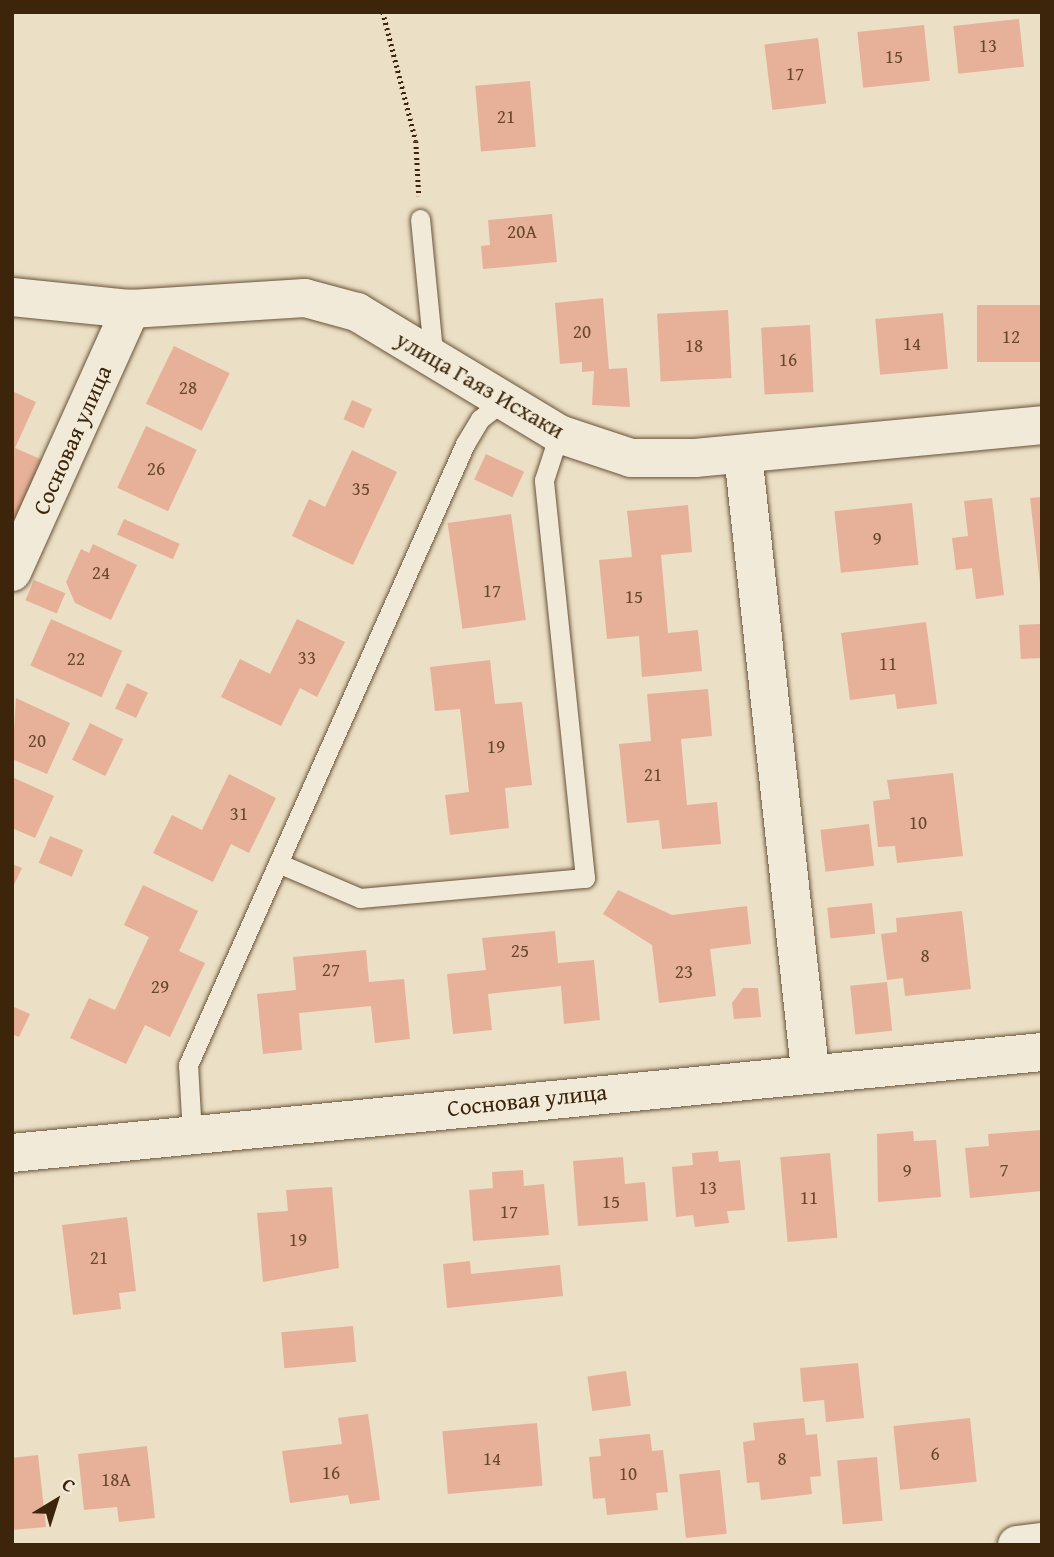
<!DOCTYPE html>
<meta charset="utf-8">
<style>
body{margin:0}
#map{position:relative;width:1054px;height:1557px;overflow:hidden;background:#ebdfc5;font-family:"Gentium Book Plus",serif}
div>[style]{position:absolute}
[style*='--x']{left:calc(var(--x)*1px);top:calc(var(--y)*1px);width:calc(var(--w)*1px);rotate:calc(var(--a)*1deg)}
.building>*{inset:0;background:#e7b199;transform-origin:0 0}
.path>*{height:4.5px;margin-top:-2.25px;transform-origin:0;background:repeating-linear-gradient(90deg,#3c250a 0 2px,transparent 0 5.5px)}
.roads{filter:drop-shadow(0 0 2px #685439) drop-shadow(0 0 2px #685439)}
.lane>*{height:19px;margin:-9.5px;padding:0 9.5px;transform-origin:9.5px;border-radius:9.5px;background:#f2ead9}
.street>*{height:38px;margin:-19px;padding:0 19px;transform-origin:19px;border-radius:19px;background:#f2ead9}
span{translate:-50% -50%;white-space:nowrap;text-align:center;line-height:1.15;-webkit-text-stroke:7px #f2ead9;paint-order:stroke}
.number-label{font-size:19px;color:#67482e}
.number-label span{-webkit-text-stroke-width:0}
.street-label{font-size:23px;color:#3c250a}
.frame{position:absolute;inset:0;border:14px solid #3c250a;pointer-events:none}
.north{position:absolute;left:21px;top:1466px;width:70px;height:70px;-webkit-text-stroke:5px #f2ead9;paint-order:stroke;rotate:38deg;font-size:19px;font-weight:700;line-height:28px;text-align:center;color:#3c250a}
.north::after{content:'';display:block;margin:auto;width:24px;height:32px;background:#3c250a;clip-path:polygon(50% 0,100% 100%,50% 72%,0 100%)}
</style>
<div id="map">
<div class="building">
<i style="left:1019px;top:19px;width:48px;height:66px;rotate:84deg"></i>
<i style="left:924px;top:25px;width:56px;height:67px;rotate:84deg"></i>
<i style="left:818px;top:38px;width:66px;height:54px;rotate:83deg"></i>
<i style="left:530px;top:81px;width:66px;height:55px;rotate:85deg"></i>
<i style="clip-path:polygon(552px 214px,557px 262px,483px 269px,481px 246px,490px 245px,488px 220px)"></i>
<i style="clip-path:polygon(603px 298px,609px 369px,627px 368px,630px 407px,592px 405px,594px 371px,582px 372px,582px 362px,560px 364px,555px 303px)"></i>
<i style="left:1042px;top:305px;width:57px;height:65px;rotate:90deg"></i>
<i style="left:728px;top:310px;width:68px;height:71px;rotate:87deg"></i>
<i style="left:943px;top:313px;width:56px;height:68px;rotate:85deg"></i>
<i style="left:810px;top:325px;width:67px;height:49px;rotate:87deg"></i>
<i style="left:174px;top:346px;width:62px;height:64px;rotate:26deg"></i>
<i style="clip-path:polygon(12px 391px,36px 402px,15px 448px,45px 461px,12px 525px)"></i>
<i style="left:352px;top:400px;width:22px;height:21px;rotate:24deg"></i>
<i style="left:146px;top:426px;width:56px;height:68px;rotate:25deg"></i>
<i style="clip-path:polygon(352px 450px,397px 472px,353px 565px,292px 536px,309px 499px,325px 507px)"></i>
<i style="left:486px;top:454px;width:42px;height:28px;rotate:25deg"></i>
<i style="clip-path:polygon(1042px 497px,1042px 584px,1040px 584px,1030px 498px)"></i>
<i style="clip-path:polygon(992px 498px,1004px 595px,976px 599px,972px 568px,956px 570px,952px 538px,968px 536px,964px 501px)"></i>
<i style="left:912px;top:503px;width:62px;height:78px;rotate:84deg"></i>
<i style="clip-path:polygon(688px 505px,692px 552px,661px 555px,668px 633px,698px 630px,702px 671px,642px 677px,639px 636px,607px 639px,599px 560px,632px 557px,627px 511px)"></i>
<i style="left:511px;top:514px;width:107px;height:64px;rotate:82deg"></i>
<i style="left:124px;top:519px;width:61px;height:17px;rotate:24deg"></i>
<i style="clip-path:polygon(93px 544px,137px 565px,111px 620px,75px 603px,66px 582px,81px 549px,89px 553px)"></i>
<i style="left:34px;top:580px;width:34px;height:22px;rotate:23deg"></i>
<i style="left:51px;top:619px;width:78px;height:51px;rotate:24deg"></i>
<i style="clip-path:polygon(297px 619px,345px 642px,317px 697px,300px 688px,281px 726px,221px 697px,240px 659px,270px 674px)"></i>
<i style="clip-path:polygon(926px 622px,937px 704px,897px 709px,895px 694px,850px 700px,841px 633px)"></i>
<i style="left:1040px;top:624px;width:34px;height:21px;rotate:87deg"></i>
<i style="clip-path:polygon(490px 660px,495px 704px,522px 702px,532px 785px,505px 788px,509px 828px,450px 835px,445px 795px,469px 792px,460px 709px,435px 711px,430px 667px)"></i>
<i style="left:127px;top:683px;width:23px;height:28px;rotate:25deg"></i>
<i style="clip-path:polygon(708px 689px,712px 736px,681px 739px,687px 805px,717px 802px,721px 844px,662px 849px,659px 820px,627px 823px,619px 744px,651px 741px,647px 694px)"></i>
<i style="clip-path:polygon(16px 698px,70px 723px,47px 774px,12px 759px)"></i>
<i style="left:90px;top:723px;width:37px;height:41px;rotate:26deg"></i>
<i style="clip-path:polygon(953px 773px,963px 856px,897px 863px,895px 846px,878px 847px,873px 801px,890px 799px,887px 780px)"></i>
<i style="clip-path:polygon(229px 774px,276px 798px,249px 853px,231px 844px,213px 882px,153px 853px,172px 815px,202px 830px)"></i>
<i style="clip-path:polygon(12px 777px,54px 796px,35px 838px,12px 828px)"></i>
<i style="left:869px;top:824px;width:42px;height:49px;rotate:83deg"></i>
<i style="left:50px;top:836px;width:36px;height:29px;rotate:23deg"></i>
<i style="clip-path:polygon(12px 864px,22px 868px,12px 889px)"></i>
<i style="clip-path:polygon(143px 885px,198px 911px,179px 951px,205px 963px,170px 1037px,145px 1025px,126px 1064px,70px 1038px,89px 998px,115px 1010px,149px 937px,124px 925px)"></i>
<i style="clip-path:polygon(618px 890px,672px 915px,747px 906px,751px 944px,710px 949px,716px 996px,659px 1003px,652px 945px,603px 914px)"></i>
<i style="left:872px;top:903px;width:31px;height:45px;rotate:84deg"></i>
<i style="clip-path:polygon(962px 911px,971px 989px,905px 996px,903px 978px,887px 980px,881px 934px,897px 932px,896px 918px)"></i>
<i style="clip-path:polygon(555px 931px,558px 963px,594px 960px,600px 1020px,564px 1024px,561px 986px,488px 994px,492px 1030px,453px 1034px,447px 974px,486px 970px,482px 938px)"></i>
<i style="clip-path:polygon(366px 950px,369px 982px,404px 979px,410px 1039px,375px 1043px,371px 1006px,299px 1013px,302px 1050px,263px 1054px,257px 994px,296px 990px,293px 957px)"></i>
<i style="left:887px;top:982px;width:49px;height:37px;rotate:84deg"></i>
<i style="clip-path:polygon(743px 988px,758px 988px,761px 1017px,734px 1019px,732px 1003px)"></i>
<i style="clip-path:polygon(12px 1006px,30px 1014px,19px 1037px,12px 1034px)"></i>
<i style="clip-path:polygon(1041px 1130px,1042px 1191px,970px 1198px,965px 1148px,989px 1146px,988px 1134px)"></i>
<i style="clip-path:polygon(913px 1131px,914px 1141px,936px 1140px,941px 1197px,878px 1202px,877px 1134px)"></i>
<i style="clip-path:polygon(718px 1151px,719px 1162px,740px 1160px,745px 1210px,727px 1211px,729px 1223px,695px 1227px,693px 1215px,676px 1217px,672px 1167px,693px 1165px,692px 1153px)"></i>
<i style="left:830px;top:1153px;width:85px;height:50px;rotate:85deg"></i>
<i style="clip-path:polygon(623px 1157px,625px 1184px,645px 1182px,648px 1221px,578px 1226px,573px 1161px)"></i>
<i style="clip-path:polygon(523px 1170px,524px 1186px,544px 1184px,549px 1235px,473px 1241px,469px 1190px,493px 1188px,492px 1172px)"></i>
<i style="clip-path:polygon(332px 1187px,339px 1268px,263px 1282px,257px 1213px,288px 1211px,286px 1190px)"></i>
<i style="clip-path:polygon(127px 1217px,136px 1291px,119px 1293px,121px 1309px,73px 1315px,62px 1225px)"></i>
<i style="clip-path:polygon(470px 1261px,471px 1274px,560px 1265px,563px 1296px,447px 1308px,443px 1264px)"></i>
<i style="left:353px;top:1326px;width:36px;height:72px;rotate:85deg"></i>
<i style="clip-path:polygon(858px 1363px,864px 1418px,826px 1422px,824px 1400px,803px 1402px,800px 1368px)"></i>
<i style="left:626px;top:1371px;width:35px;height:39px;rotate:82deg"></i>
<i style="clip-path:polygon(368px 1414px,380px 1500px,350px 1504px,348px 1495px,290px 1503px,282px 1451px,342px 1444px,338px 1418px)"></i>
<i style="clip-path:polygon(804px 1418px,806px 1435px,817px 1434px,821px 1476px,810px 1477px,812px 1494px,761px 1500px,759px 1482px,747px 1483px,743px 1442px,755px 1440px,753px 1423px)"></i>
<i style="left:970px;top:1418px;width:64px;height:77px;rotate:84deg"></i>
<i style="left:537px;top:1423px;width:63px;height:95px;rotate:85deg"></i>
<i style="clip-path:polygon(650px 1434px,652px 1451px,663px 1450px,668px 1492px,656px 1493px,658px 1510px,607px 1515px,605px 1498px,593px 1499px,589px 1457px,601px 1456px,599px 1439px)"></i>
<i style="clip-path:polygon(147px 1446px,155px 1518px,119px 1522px,117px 1507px,84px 1510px,78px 1454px)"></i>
<i style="clip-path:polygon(38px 1455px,46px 1527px,12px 1530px,12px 1458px)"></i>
<i style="left:877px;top:1457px;width:64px;height:40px;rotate:85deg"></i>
<i style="left:720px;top:1470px;width:64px;height:41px;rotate:84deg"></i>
</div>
<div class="path">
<i style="--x:383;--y:12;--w:133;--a:75.7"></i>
<i style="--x:416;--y:141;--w:55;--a:86.9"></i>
</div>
<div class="roads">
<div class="lane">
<i style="--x:420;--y:219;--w:143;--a:84.4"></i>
<i style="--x:278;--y:863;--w:89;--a:23.1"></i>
<i style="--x:360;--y:898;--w:226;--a:-5.1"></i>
<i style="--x:585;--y:878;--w:400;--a:-95.9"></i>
<i style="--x:544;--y:480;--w:48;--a:-71.9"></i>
<i style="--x:192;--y:1134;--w:69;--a:-93.3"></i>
<i style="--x:188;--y:1065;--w:680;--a:-65.96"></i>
<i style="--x:465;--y:444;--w:29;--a:-59"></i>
<i style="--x:480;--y:419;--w:28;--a:-38"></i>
</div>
<div class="street">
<i style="--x:12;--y:297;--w:120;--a:5.8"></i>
<i style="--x:131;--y:309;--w:174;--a:-3.6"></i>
<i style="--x:305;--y:298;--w:54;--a:15.1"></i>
<i style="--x:357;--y:312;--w:236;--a:31.1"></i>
<i style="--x:559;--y:434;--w:76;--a:18.4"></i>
<i style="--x:631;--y:458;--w:64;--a:0"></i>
<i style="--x:695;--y:458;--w:349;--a:-5.4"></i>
<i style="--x:743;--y:454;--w:620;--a:83.79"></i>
<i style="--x:12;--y:572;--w:289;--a:-65.7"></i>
<i style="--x:12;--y:1153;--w:1035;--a:-5.6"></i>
<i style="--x:1017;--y:1545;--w:25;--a:-7"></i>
</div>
</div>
<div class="number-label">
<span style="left:988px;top:46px">13</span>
<span style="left:894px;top:57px">15</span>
<span style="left:795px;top:74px">17</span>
<span style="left:506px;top:117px">21</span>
<span style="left:522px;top:232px">20А</span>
<span style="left:582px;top:332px">20</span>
<span style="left:1011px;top:337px">12</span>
<span style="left:912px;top:344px">14</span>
<span style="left:694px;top:346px">18</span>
<span style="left:788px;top:360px">16</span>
<span style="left:188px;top:388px">28</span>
<span style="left:156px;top:469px">26</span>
<span style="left:361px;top:489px">35</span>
<span style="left:877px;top:539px">9</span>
<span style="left:101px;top:573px">24</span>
<span style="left:492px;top:591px">17</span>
<span style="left:634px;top:597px">15</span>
<span style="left:307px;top:658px">33</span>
<span style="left:76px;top:659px">22</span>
<span style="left:888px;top:664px">11</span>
<span style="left:37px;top:741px">20</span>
<span style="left:496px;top:747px">19</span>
<span style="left:653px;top:775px">21</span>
<span style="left:239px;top:814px">31</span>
<span style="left:918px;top:823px">10</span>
<span style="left:520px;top:951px">25</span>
<span style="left:925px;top:956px">8</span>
<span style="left:331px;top:970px">27</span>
<span style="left:684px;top:972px">23</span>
<span style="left:160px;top:987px">29</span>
<span style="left:1004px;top:1170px">7</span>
<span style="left:907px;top:1171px">9</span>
<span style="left:708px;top:1188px">13</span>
<span style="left:809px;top:1198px">11</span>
<span style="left:611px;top:1202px">15</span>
<span style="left:509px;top:1212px">17</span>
<span style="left:298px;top:1240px">19</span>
<span style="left:99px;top:1258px">21</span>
<span style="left:935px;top:1454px">6</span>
<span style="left:492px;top:1459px">14</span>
<span style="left:782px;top:1459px">8</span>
<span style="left:331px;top:1473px">16</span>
<span style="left:628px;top:1474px">10</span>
<span style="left:116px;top:1480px">18А</span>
</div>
<div class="street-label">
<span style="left:480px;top:385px;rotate:30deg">улица Гаяз Исхаки</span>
<span style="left:72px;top:440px;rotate:-66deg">Сосновая улица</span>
<span style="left:527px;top:1100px;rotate:-6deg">Сосновая улица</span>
</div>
<div class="frame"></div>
<div class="north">С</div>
</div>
